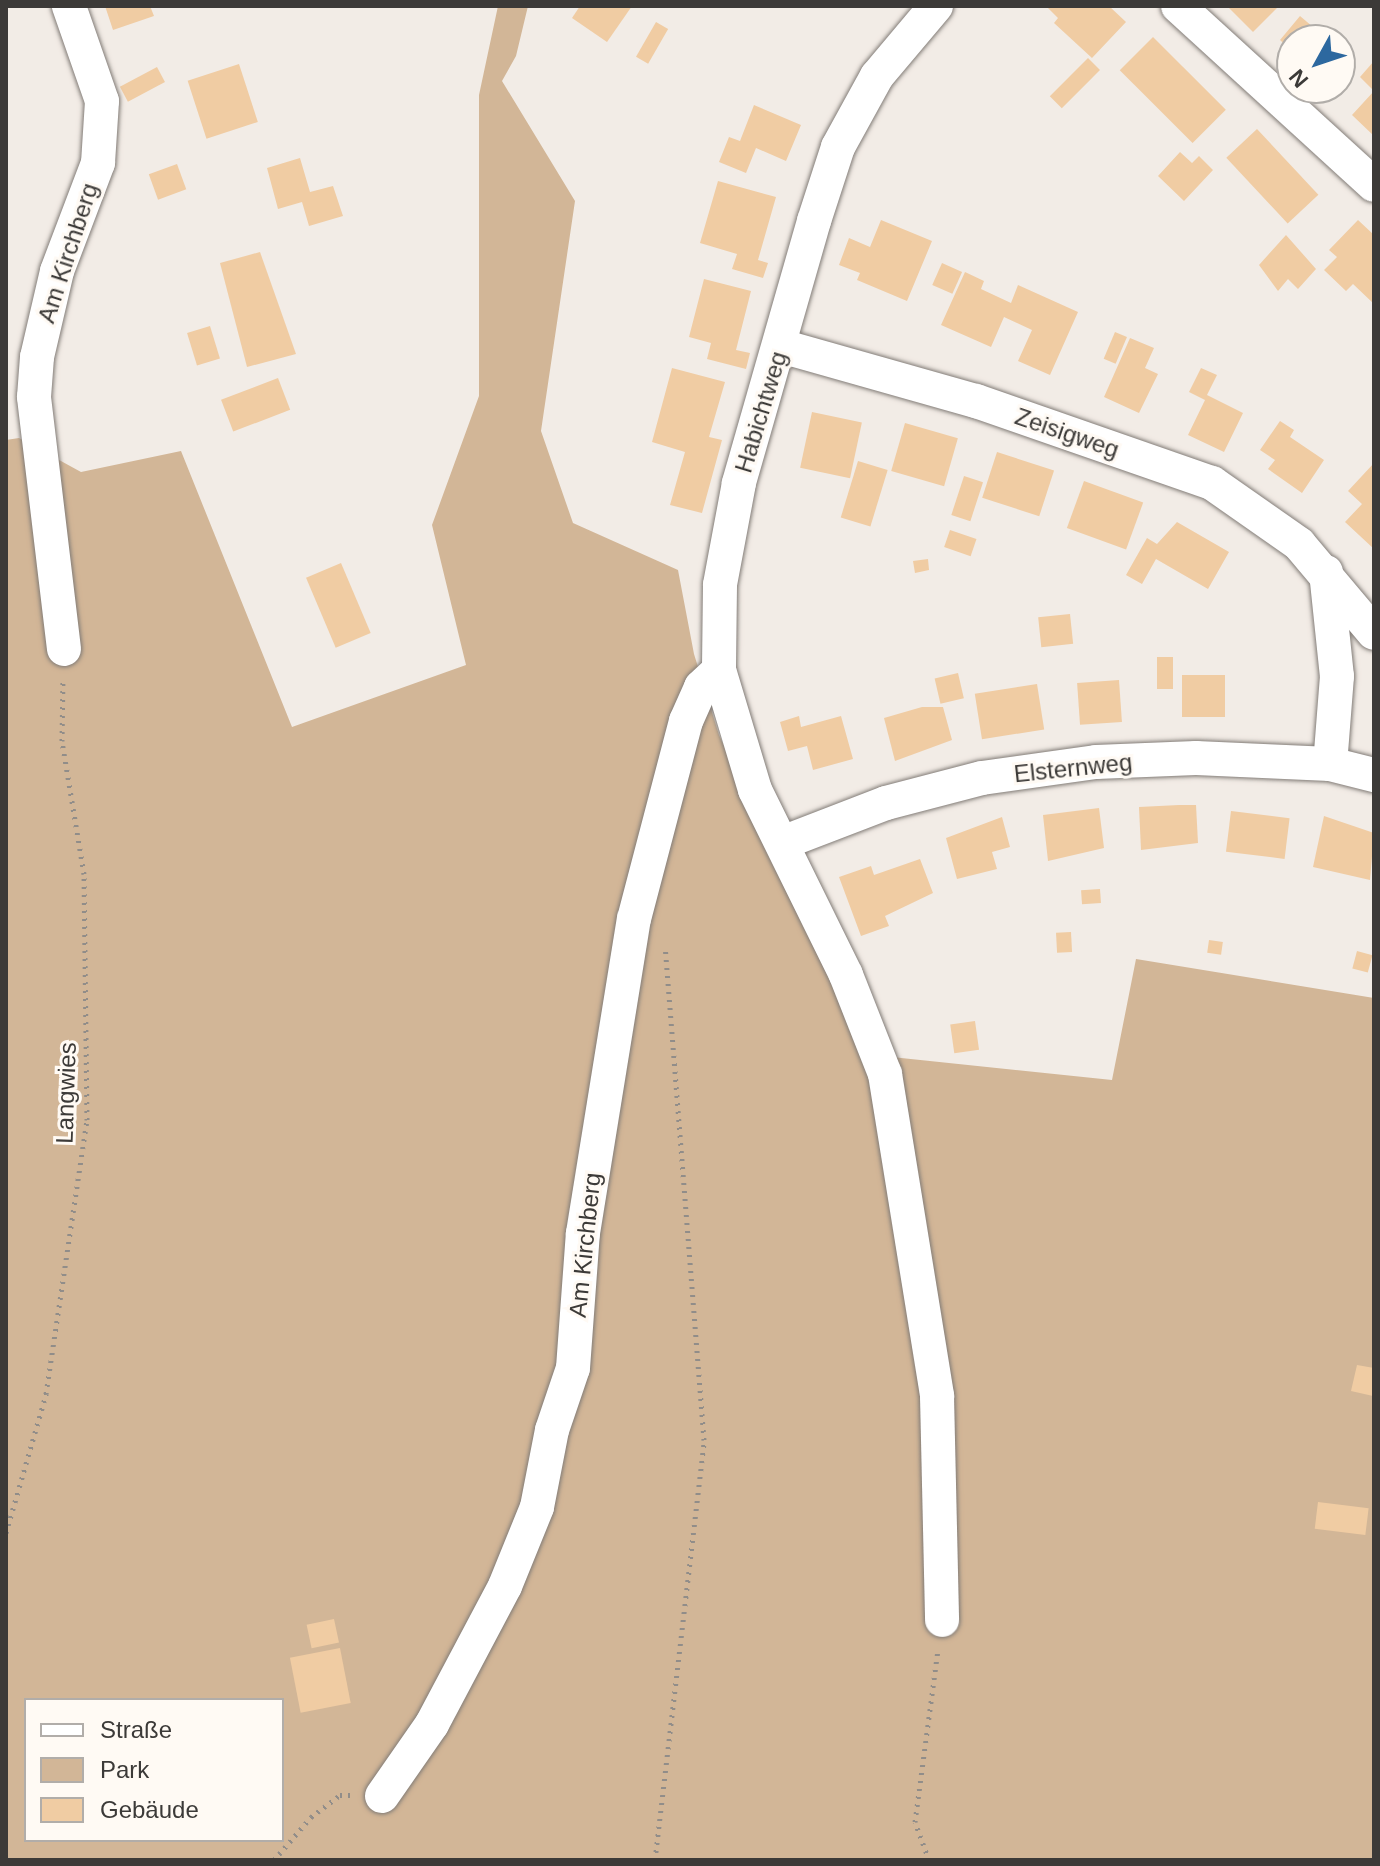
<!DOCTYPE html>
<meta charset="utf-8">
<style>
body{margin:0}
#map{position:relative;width:1380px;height:1866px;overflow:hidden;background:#f2ece6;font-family:Helvetica,sans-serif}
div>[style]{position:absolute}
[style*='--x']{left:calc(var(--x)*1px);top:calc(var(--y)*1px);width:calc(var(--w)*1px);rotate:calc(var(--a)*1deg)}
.green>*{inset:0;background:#d2b697}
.building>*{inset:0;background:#f0cca3;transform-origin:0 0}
.path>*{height:5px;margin-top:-2.5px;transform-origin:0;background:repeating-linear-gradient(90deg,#918d89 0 2px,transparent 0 8px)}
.roads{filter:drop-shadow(0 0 2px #827c77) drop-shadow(0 0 2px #827c77)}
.minor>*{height:34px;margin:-17px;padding:0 17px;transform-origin:17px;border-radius:17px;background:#fff}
span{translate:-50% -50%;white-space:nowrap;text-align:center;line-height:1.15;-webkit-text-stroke:6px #fffaf4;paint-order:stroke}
.street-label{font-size:24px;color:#3c3a38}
.frame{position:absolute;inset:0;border:8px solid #3c3a38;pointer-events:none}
.legend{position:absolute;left:24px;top:1698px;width:260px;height:144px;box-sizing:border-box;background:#fffaf4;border:2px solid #b1ada9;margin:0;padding:10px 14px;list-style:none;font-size:24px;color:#3c3a38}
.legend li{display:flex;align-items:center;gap:16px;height:40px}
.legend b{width:40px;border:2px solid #b1ada9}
.north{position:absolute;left:1276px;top:24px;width:80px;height:80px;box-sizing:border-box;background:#fffaf4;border:2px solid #b1ada9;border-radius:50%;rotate:230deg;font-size:22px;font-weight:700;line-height:32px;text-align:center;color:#3c3a38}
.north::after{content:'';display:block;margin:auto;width:28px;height:36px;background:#2d689f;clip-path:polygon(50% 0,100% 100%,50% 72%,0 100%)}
</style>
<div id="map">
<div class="green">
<i style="clip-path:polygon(evenodd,498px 6px,528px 6px,516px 56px,502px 81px,575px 201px,541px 431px,573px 523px,678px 570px,694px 654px,719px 735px,863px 1054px,1112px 1080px,1136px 959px,1374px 998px,1374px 1860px,6px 1860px,6px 440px,19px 438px,81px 472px,181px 451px,292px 727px,466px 665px,432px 525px,479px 396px,479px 95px,498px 6px,26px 1700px,282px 1700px,282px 1840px,26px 1840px,26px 1700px)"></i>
</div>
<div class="building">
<i style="clip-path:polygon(105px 6px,150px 6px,154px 16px,113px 30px)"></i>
<i style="clip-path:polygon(580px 6px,632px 6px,607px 42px,572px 18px)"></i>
<i style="clip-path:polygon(1046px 6px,1109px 6px,1126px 22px,1092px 58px,1054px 23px,1058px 18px)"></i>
<i style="clip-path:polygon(1227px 6px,1279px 6px,1253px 32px)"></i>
<i style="clip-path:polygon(1300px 16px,1313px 27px,1328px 40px,1292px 40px,1292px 51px,1280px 40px)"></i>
<i style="left:656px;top:22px;width:14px;height:40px;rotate:30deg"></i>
<i style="left:1153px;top:37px;width:103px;height:47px;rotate:45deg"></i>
<i style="left:1088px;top:58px;width:17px;height:54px;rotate:45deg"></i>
<i style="clip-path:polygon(1374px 61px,1374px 136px,1352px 115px,1374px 91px,1360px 77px)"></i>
<i style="left:239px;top:64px;width:61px;height:54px;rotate:72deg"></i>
<i style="left:157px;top:67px;width:17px;height:42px;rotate:62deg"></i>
<i style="clip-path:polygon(754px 105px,801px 125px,786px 161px,756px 148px,746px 173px,719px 162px,729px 137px,740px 141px)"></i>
<i style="left:1257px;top:129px;width:90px;height:42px;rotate:47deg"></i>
<i style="clip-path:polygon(1180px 152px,1192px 163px,1199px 156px,1213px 170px,1184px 201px,1158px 176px)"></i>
<i style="clip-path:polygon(300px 158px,310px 192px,333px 186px,343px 216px,309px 226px,302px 202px,278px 209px,267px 168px)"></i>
<i style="left:177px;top:164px;width:27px;height:30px;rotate:70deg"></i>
<i style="clip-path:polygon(718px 181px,776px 197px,758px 260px,768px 263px,763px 278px,732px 269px,737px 254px,700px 243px)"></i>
<i style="clip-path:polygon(881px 220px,932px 241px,907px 301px,857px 280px,860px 273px,839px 265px,849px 238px,870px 247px)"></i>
<i style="clip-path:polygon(1358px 220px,1374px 235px,1374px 304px,1353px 284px,1346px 291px,1324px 270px,1337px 257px,1329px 250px)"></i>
<i style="clip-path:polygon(1286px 235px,1316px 269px,1298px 289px,1288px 279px,1278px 291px,1259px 265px)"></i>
<i style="clip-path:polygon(260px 252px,296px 354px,247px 367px,220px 263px)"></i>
<i style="left:942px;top:263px;width:22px;height:24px;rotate:24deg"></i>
<i style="clip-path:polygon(965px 272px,984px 281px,981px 289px,1011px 303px,1018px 285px,1078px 312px,1050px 375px,1018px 361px,1032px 330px,1004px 317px,991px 347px,941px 325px)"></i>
<i style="clip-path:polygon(704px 279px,751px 291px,736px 350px,750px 353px,746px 369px,707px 359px,711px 343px,689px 337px)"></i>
<i style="left:210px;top:326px;width:34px;height:24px;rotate:73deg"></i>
<i style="left:1115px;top:332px;width:13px;height:29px;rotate:23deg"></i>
<i style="clip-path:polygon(1130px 338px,1154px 348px,1145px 368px,1158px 374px,1139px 413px,1104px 397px)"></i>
<i style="clip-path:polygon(672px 368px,725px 382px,709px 437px,722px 440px,702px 513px,670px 505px,685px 452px,652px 442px)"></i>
<i style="clip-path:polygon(1201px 368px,1217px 375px,1207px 395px,1243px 413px,1224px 452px,1188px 435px,1205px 400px,1189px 392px)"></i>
<i style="left:278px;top:378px;width:34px;height:61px;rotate:69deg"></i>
<i style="left:812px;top:412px;width:51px;height:57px;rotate:12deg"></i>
<i style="clip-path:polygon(1280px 421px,1294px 430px,1290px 437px,1324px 460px,1302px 493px,1268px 469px,1275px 460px,1260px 450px)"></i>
<i style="left:905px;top:423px;width:55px;height:50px;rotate:16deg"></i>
<i style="left:997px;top:452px;width:60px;height:48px;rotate:18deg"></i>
<i style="left:858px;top:461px;width:31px;height:59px;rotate:17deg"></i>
<i style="clip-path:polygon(1374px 463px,1373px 492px,1374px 549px,1345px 522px,1362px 504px,1348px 491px)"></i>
<i style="left:964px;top:476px;width:20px;height:41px;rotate:18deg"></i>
<i style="left:1084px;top:481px;width:63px;height:50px;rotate:20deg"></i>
<i style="clip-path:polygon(1177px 522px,1229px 552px,1208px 589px,1156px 559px,1142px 584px,1126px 575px,1147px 538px,1157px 544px)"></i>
<i style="left:950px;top:530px;width:28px;height:18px;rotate:19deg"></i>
<i style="clip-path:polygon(928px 559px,929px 570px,915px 573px,913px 561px)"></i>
<i style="left:341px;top:563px;width:76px;height:38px;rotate:67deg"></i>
<i style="left:1070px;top:614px;width:30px;height:32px;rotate:84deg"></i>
<i style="left:1157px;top:657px;width:16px;height:32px"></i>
<i style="left:958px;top:673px;width:26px;height:24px;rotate:77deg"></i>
<i style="left:1182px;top:675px;width:43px;height:42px"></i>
<i style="left:1119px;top:680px;width:42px;height:42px;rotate:86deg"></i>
<i style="left:1037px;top:684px;width:46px;height:63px;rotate:81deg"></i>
<i style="clip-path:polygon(922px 707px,943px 707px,952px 740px,895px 761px,884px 718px)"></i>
<i style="clip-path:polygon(799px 716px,801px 727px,841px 716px,853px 759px,813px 770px,807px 746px,788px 751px,780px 722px)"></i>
<i style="clip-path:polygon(1179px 805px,1196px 805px,1198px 843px,1141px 850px,1139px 807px)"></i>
<i style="clip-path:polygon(1099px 808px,1104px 848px,1048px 861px,1043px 815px)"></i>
<i style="left:1231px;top:811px;width:59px;height:41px;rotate:7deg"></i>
<i style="clip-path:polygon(1324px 816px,1374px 833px,1370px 880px,1313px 867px)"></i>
<i style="clip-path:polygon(1002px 817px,1010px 847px,992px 852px,997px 869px,957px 879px,946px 838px)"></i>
<i style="clip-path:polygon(920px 859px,933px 893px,885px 916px,889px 926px,861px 936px,839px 877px,871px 866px,874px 875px)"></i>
<i style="left:1100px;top:889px;width:14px;height:19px;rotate:86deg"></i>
<i style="left:1071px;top:932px;width:20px;height:15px;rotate:87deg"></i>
<i style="left:1209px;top:940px;width:14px;height:13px;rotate:8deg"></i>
<i style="left:1357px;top:951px;width:16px;height:18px;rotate:15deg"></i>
<i style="left:975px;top:1021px;width:29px;height:25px;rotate:82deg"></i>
<i style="clip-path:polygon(1357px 1365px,1374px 1368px,1373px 1396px,1351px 1391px)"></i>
<i style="left:1318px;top:1502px;width:51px;height:27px;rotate:7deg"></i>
<i style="left:334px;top:1619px;width:24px;height:28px;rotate:78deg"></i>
<i style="left:340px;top:1648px;width:56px;height:51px;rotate:79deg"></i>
</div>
<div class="path">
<i style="--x:6;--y:1533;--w:145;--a:-73.9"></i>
<i style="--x:46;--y:1394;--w:277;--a:-81.5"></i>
<i style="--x:87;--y:1120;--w:246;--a:-90.7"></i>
<i style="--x:84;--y:874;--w:135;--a:-99.4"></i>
<i style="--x:62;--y:741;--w:61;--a:-89.1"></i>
<i style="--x:274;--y:1860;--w:57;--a:-49.3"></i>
<i style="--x:311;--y:1817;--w:36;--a:-37"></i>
<i style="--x:340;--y:1795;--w:10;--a:0"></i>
<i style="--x:655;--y:1860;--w:423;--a:-83.3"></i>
<i style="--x:704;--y:1440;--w:493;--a:-94.5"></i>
<i style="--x:929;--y:1860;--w:40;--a:-110.2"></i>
<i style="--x:915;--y:1822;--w:175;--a:-82.4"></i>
</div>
<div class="roads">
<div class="minor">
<i style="--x:936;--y:6;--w:92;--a:130.1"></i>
<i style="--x:877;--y:76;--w:81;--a:118.8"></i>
<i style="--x:838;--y:147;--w:78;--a:108"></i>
<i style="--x:814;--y:221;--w:273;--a:106"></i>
<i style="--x:739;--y:483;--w:104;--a:100.6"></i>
<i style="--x:720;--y:585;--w:85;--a:90.7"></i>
<i style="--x:719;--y:670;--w:125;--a:73.3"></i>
<i style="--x:755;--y:790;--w:206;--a:63.8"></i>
<i style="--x:846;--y:975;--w:106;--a:68.5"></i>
<i style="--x:885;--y:1074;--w:326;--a:80.8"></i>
<i style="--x:937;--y:1396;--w:224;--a:88.7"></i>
<i style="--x:1178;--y:6;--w:265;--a:42.4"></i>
<i style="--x:781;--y:346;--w:203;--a:15.8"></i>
<i style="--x:976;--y:401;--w:250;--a:19.2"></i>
<i style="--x:1212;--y:483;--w:106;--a:35"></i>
<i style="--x:1299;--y:544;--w:116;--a:49.9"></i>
<i style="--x:1326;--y:572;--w:105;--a:84"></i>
<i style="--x:1337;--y:676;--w:88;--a:94.5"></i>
<i style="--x:64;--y:649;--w:254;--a:-96.8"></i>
<i style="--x:34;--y:397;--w:40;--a:-85.7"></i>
<i style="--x:37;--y:357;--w:88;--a:-76.9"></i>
<i style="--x:57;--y:271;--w:116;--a:-69.2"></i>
<i style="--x:98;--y:163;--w:62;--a:-86.3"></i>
<i style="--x:102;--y:101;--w:101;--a:-109.2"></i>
<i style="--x:782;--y:843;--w:111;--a:-21"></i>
<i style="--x:886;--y:803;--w:99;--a:-14.6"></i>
<i style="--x:982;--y:778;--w:115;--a:-8"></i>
<i style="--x:1096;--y:762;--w:100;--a:-2.3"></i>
<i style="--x:1196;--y:758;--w:134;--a:2.6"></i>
<i style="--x:1330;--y:764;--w:45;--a:14"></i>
<i style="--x:382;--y:1796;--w:88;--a:-55.2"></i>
<i style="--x:432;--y:1724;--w:156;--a:-62.1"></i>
<i style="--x:505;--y:1586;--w:85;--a:-67.9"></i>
<i style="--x:537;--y:1507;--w:78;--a:-79"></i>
<i style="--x:552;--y:1430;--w:65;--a:-71.3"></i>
<i style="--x:573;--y:1368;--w:135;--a:-85.8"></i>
<i style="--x:583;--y:1233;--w:318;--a:-80.8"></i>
<i style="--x:634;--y:919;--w:205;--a:-75.3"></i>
<i style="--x:686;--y:721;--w:37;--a:-66"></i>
<i style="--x:701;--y:687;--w:25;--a:-43"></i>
</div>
</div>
<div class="street-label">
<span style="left:68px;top:253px;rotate:-72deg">Am Kirchberg</span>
<span style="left:761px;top:412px;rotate:-73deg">Habichtweg</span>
<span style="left:1067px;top:433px;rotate:19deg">Zeisigweg</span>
<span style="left:1073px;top:768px;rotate:-6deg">Elsternweg</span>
<span style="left:66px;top:1093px;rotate:-88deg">Langwies</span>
<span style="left:585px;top:1245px;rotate:-84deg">Am Kirchberg</span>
</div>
<div class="frame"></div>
<ul class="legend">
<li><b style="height:10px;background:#fff"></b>Straße</li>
<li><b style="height:22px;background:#d2b697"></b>Park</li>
<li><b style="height:22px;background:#f0cca3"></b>Gebäude</li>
</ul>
<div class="north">N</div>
</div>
